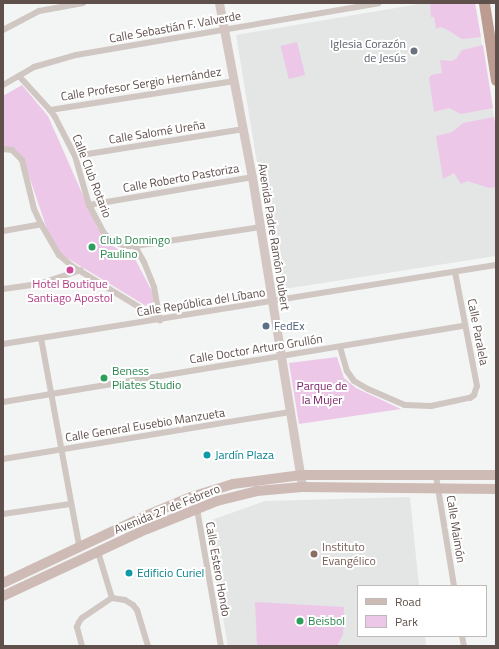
<!DOCTYPE html>
<meta charset="utf-8">
<style>
body{margin:0}
#map{position:relative;width:499px;height:649px;overflow:hidden;background:#f3f5f4;font-family:"Titillium Web",sans-serif}
div>[style]{position:absolute}
[style*='--x']{left:calc(var(--x)*1px);top:calc(var(--y)*1px);width:calc(var(--w)*1px);rotate:calc(var(--a)*1deg)}
.education>*{inset:0;background:#e4e6e5}
.green>*{inset:0;background:#edc7e8;transform-origin:0 0}
.street>*{height:6px;margin:-3px;padding:0 3px;transform-origin:3px;border-radius:3px;background:#d0c6c2}
.secondary>*{height:9px;margin:-4.5px;padding:0 4.5px;transform-origin:4.5px;border-radius:4.5px;background:#d4c7c3}
.primary>*{height:10px;margin:-5px;padding:0 5px;transform-origin:5px;border-radius:5px;background:#cebbb6}
.highway>*{height:11px;margin:-5.5px;padding:0 5.5px;transform-origin:5.5px;border-radius:5.5px;background:#bc9b90}
.dots>*{width:11px;height:11px;translate:-50% -50%;box-sizing:border-box;border:2px solid #fff;border-radius:50%}
span{translate:-50% -50%;white-space:nowrap;text-align:center;line-height:1.15;-webkit-text-stroke:4px #fff;paint-order:stroke}
.street-label{font-size:12px;color:#5f504c}
.worship-label{font-size:12px;color:#5b616d}
.right{translate:-100% -50%;text-align:right}
.leisure-label{font-size:12px;color:#27864d}
.left{translate:0 -50%;text-align:left}
.hotel-label{font-size:12px;color:#b23c85}
.service-label{font-size:12px;color:#4e5e75}
.park-label{font-size:12px;color:#7b2166}
.culture-label{font-size:12px;color:#0d838f}
.education-label{font-size:12px;color:#785e54}
.frame{position:absolute;inset:0;border:4px solid #5f504c;pointer-events:none}
.legend{position:absolute;left:357px;top:585px;width:130px;height:52px;box-sizing:border-box;background:#fff;border:1px solid #bfb9b7;margin:0;padding:5px 7px;list-style:none;font-size:12px;color:#5f504c}
.legend li{display:flex;align-items:center;gap:8px;height:20px}
.legend b{width:20px;border:1px solid #bfb9b7}
</style>
<div id="map">
<div class="education">
<i style="clip-path:polygon(425px 3px,475px 3px,496px 129px,496px 256px,278px 290px,236px 35px)"></i>
<i style="clip-path:polygon(410px 497px,419px 586px,358px 586px,358px 636px,425px 636px,426px 646px,228px 646px,206px 522px,265px 501px)"></i>
</div>
<div class="green">
<i style="clip-path:polygon(430px 3px,475px 3px,481px 37px,462px 39px,446px 29px,440px 27px,436px 29px,434px 17px,431px 17px)"></i>
<i style="left:297px;top:42px;width:34px;height:17px;rotate:76deg"></i>
<i style="clip-path:polygon(483px 45px,493px 108px,461px 114px,449px 108px,434px 112px,429px 78px,431px 75px,442px 73px,440px 60px,451px 61px,456px 59px,462px 50px)"></i>
<i style="clip-path:polygon(22px 85px,48px 116px,97px 227px,111px 245px,126px 254px,133px 255px,156px 299px,152px 303px,146px 306px,54px 250px,27px 170px,17px 153px,3px 150px,3px 96px)"></i>
<i style="clip-path:polygon(494px 117px,496px 129px,496px 187px,489px 188px,467px 181px,461px 184px,454px 173px,443px 179px,436px 136px,452px 132px,463px 123px)"></i>
<i style="clip-path:polygon(337px 357px,344px 378px,356px 388px,401px 409px,299px 424px,289px 363px)"></i>
<i style="clip-path:polygon(255px 602px,344px 607px,343px 635px,337px 646px,257px 646px)"></i>
</div>
<div class="street">
<i style="--x:3;--y:30;--w:41;--a:-27.8"></i>
<i style="--x:39;--y:11;--w:45;--a:-10.3"></i>
<i style="--x:19;--y:76;--w:46;--a:47.6"></i>
<i style="--x:50;--y:110;--w:9;--a:54"></i>
<i style="--x:55;--y:117;--w:44;--a:62.9"></i>
<i style="--x:75;--y:156;--w:51;--a:74.1"></i>
<i style="--x:89;--y:205;--w:32;--a:62"></i>
<i style="--x:104;--y:233;--w:11;--a:45"></i>
<i style="--x:112;--y:241;--w:14;--a:21"></i>
<i style="--x:125;--y:246;--w:10;--a:0"></i>
<i style="--x:135;--y:246;--w:126;--a:-8.6"></i>
<i style="--x:3;--y:85;--w:36;--a:-30"></i>
<i style="--x:34;--y:67;--w:44;--a:-15.9"></i>
<i style="--x:76;--y:55;--w:307;--a:-9.7"></i>
<i style="--x:50;--y:110;--w:187;--a:-8.9"></i>
<i style="--x:3;--y:149;--w:9;--a:6"></i>
<i style="--x:12;--y:150;--w:14;--a:45"></i>
<i style="--x:22;--y:160;--w:50;--a:76.2"></i>
<i style="--x:34;--y:209;--w:17;--a:65"></i>
<i style="--x:41;--y:224;--w:36;--a:60"></i>
<i style="--x:59;--y:255;--w:17;--a:40"></i>
<i style="--x:72;--y:266;--w:103;--a:31.5"></i>
<i style="--x:75;--y:156;--w:171;--a:-9.1"></i>
<i style="--x:89;--y:205;--w:165;--a:-9.7"></i>
<i style="--x:3;--y:231;--w:39;--a:-10"></i>
<i style="--x:135;--y:246;--w:18;--a:61"></i>
<i style="--x:144;--y:262;--w:27;--a:68"></i>
<i style="--x:154;--y:287;--w:34;--a:80"></i>
<i style="--x:3;--y:289;--w:36;--a:-8"></i>
<i style="--x:39;--y:284;--w:44;--a:-18.4"></i>
<i style="--x:41;--y:338;--w:211;--a:79.6"></i>
<i style="--x:3;--y:344;--w:499;--a:-9.1"></i>
<i style="--x:340;--y:347;--w:25;--a:74"></i>
<i style="--x:347;--y:371;--w:12;--a:55"></i>
<i style="--x:354;--y:381;--w:16;--a:30"></i>
<i style="--x:368;--y:389;--w:40;--a:23.4"></i>
<i style="--x:405;--y:405;--w:26;--a:2"></i>
<i style="--x:431;--y:406;--w:40;--a:-12"></i>
<i style="--x:470;--y:398;--w:5;--a:-37"></i>
<i style="--x:474;--y:395;--w:9;--a:-72"></i>
<i style="--x:477;--y:386;--w:116;--a:-100.9"></i>
<i style="--x:3;--y:402;--w:467;--a:-9.4"></i>
<i style="--x:3;--y:459;--w:291;--a:-9.3"></i>
<i style="--x:436;--y:476;--w:111;--a:80.7"></i>
<i style="--x:191;--y:497;--w:13;--a:63"></i>
<i style="--x:197;--y:509;--w:139;--a:80.1"></i>
<i style="--x:3;--y:514;--w:68;--a:-8.5"></i>
<i style="--x:112;--y:598;--w:13;--a:9"></i>
<i style="--x:125;--y:600;--w:9;--a:32"></i>
<i style="--x:133;--y:605;--w:6;--a:51"></i>
<i style="--x:137;--y:610;--w:38;--a:73"></i>
<i style="--x:462;--y:636;--w:10;--a:79"></i>
<i style="--x:82;--y:646;--w:20;--a:-105"></i>
<i style="--x:77;--y:627;--w:5;--a:-68"></i>
<i style="--x:79;--y:622;--w:5;--a:-53"></i>
<i style="--x:82;--y:618;--w:36;--a:-34"></i>
<i style="--x:112;--y:598;--w:48;--a:-106.9"></i>
</div>
<div class="secondary">
<i style="--x:219;--y:3;--w:177;--a:79.3"></i>
<i style="--x:252;--y:177;--w:314;--a:80.8"></i>
</div>
<div class="primary">
<i style="--x:3;--y:583;--w:157;--a:-25.3"></i>
<i style="--x:145;--y:516;--w:50;--a:-22.4"></i>
<i style="--x:191;--y:497;--w:44;--a:-17.2"></i>
<i style="--x:233;--y:484;--w:69;--a:-7.5"></i>
<i style="--x:301;--y:475;--w:195;--a:0"></i>
<i style="--x:3;--y:596;--w:159;--a:-25"></i>
<i style="--x:147;--y:529;--w:75;--a:-21.8"></i>
<i style="--x:217;--y:501;--w:41;--a:-14"></i>
<i style="--x:257;--y:491;--w:45;--a:-5.1"></i>
<i style="--x:302;--y:487;--w:194;--a:0.6"></i>
</div>
<div class="highway">
<i style="--x:484;--y:3;--w:78;--a:81.1"></i>
</div>
<div class="dots">
<i style="left:414px;top:51px;background:#6b7280"></i>
<i style="left:92px;top:247px;background:#2e9e5b"></i>
<i style="left:70px;top:270px;background:#d1479c"></i>
<i style="left:266px;top:326px;background:#5c6f8a"></i>
<i style="left:104px;top:378px;background:#2e9e5b"></i>
<i style="left:207px;top:455px;background:#0f9aa8"></i>
<i style="left:314px;top:554px;background:#8d6e63"></i>
<i style="left:129px;top:573px;background:#0f9aa8"></i>
<i style="left:300px;top:621px;background:#2e9e5b"></i>
</div>
<div class="street-label">
<span style="left:175px;top:27px;rotate:-10deg">Calle Sebastián F. Valverde</span>
<span style="left:141px;top:84px;rotate:-9deg">Calle Profesor Sergio Hernández</span>
<span style="left:157px;top:132px;rotate:-9deg">Calle Salomé Ureña</span>
<span style="left:92px;top:176px;rotate:69deg">Calle Club Rotario</span>
<span style="left:181px;top:178px;rotate:-10deg">Calle Roberto Pastoriza</span>
<span style="left:274px;top:237px;rotate:81deg">Avenida Padre Ramón Dubert</span>
<span style="left:201px;top:302px;rotate:-9deg">Calle República del Líbano</span>
<span style="left:478px;top:332px;rotate:79deg">Calle Paralela</span>
<span style="left:256px;top:349px;rotate:-9deg">Calle Doctor Arturo Grullón</span>
<span style="left:145px;top:425px;rotate:-9deg">Calle General Eusebio Manzueta</span>
<span style="left:167px;top:509px;rotate:-22deg">Avenida 27 de Febrero</span>
<span style="left:456px;top:529px;rotate:81deg">Calle Maimón</span>
<span style="left:218px;top:569px;rotate:80deg">Calle Estero Hondo</span>
</div>
<div class="worship-label">
<span class="right" style="left:406px;top:51px">Iglesia Corazón<br>de Jesús</span>
</div>
<div class="leisure-label">
<span class="left" style="left:100px;top:247px">Club Domingo<br>Paulino</span>
<span class="left" style="left:112px;top:378px">Beness<br>Pilates Studio</span>
<span class="left" style="left:308px;top:621px">Beisbol</span>
</div>
<div class="hotel-label">
<span style="left:70px;top:291px">Hotel Boutique<br>Santiago Apostol</span>
</div>
<div class="service-label">
<span class="left" style="left:274px;top:326px">FedEx</span>
</div>
<div class="park-label">
<span style="left:322px;top:393px">Parque de<br>la Mujer</span>
</div>
<div class="culture-label">
<span class="left" style="left:215px;top:455px">Jardín Plaza</span>
<span class="left" style="left:137px;top:573px">Edificio Curiel</span>
</div>
<div class="education-label">
<span class="left" style="left:322px;top:554px">Instituto<br>Evangélico</span>
</div>
<div class="frame"></div>
<ul class="legend">
<li><b style="height:5px;background:#cebbb6"></b>Road</li>
<li><b style="height:11px;background:#edc7e8"></b>Park</li>
</ul>
</div>
